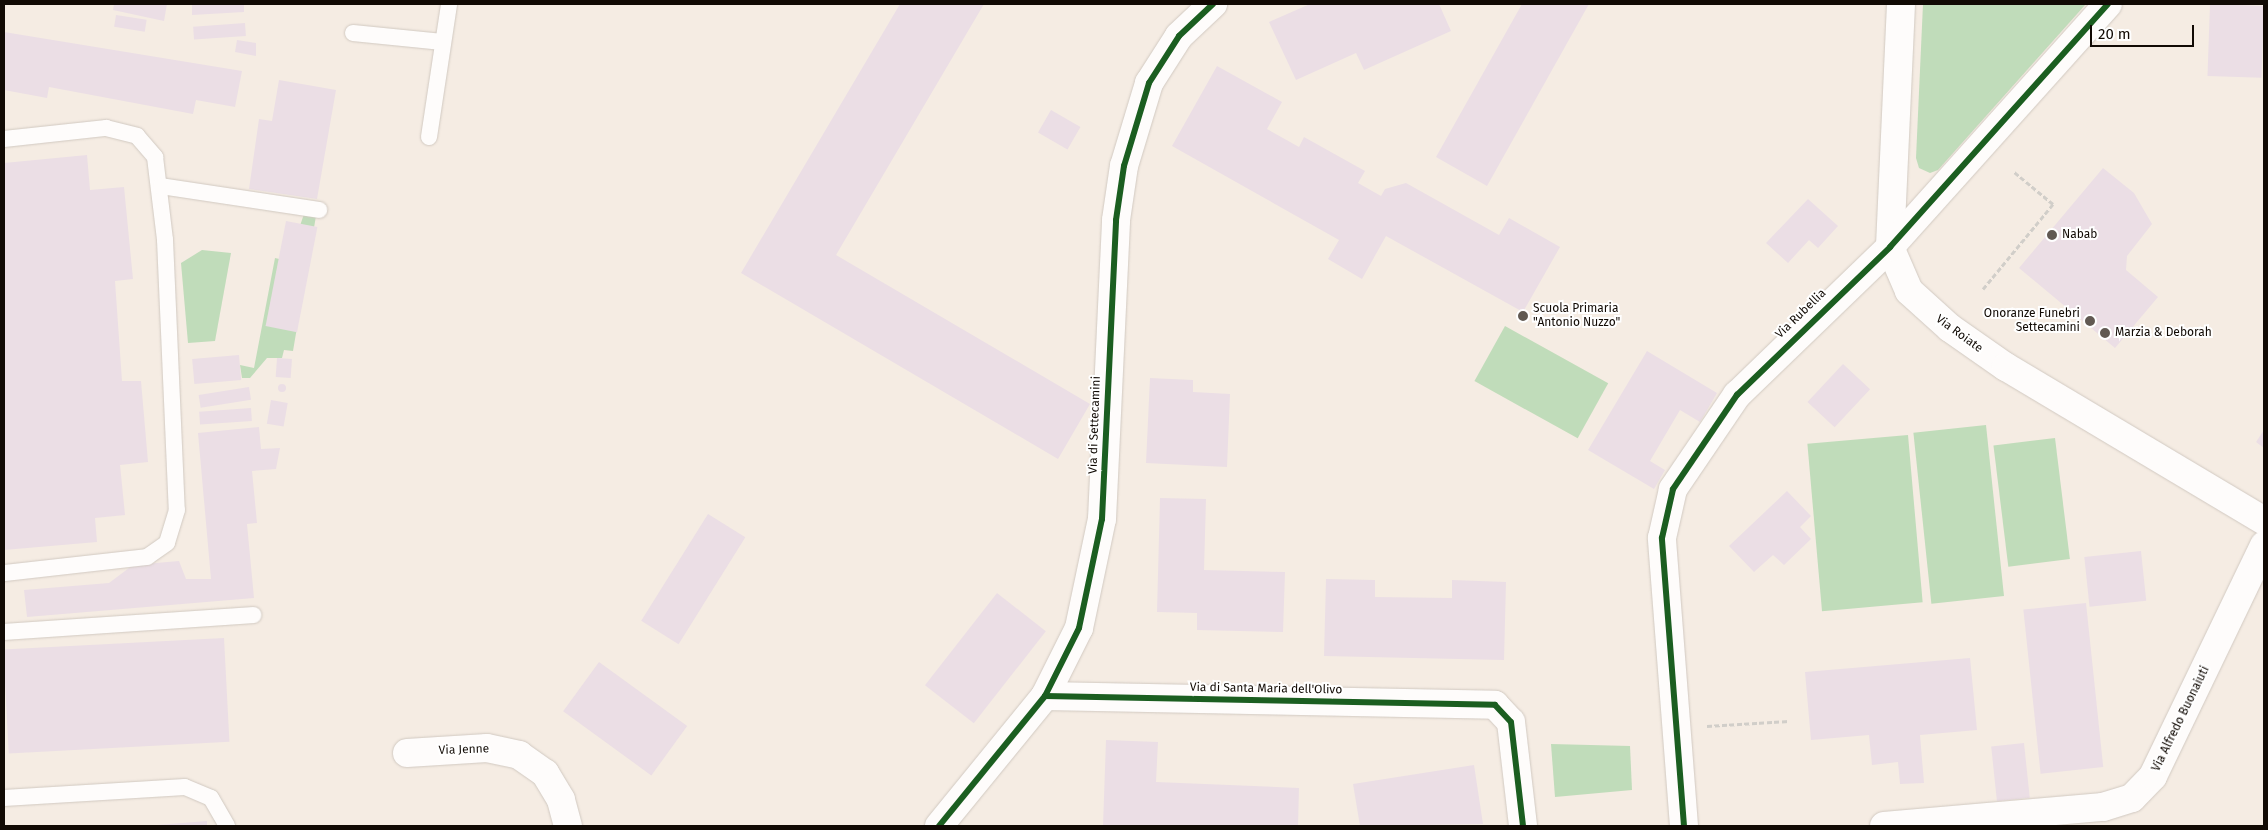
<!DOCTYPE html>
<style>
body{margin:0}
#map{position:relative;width:2268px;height:830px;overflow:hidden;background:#f5ece3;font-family:"Fira Sans",sans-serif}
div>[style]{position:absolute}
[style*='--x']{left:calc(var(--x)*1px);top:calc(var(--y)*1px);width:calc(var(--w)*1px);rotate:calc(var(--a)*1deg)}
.green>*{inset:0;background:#c0dcba;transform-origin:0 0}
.building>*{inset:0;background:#ebdee5;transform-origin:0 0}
.round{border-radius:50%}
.path>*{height:3px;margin-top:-1.5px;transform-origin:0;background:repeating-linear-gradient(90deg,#d1cec9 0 5px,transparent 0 7.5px)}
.roads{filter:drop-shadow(0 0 1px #d1c9c1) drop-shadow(0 0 1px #d1c9c1)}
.lane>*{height:16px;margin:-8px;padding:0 8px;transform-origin:8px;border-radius:8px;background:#fefcfb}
.street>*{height:28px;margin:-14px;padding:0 14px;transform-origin:14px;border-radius:14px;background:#fefcfb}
.cycleway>*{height:6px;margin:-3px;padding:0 3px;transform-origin:3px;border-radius:3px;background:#1b5e20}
.dots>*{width:14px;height:14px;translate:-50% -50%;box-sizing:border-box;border:2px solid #fff;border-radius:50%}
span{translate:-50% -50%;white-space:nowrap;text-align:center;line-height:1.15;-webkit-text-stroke:4px #fff;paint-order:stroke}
.poi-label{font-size:12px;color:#110a04}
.left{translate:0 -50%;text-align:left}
.right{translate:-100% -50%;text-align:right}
.street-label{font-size:12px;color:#110a04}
.frame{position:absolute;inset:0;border:5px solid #110a04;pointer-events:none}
.scale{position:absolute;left:2090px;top:25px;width:104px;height:22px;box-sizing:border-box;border:2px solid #110a04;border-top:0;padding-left:6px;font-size:15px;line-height:18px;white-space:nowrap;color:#110a04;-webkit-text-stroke:4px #fff;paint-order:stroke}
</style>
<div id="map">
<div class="green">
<i style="clip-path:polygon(1923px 4px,2086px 4px,1938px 170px,1930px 173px,1919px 168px,1916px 158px)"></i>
<i style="clip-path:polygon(304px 214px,316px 216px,293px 351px,284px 350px,282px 358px,267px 358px,250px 378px,242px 378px,240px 365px,254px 368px,275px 258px,288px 261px)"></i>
<i style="clip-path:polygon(202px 250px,231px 253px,215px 341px,188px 343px,181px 263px)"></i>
<i style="left:1505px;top:326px;width:118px;height:63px;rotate:29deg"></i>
<i style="left:1986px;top:425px;width:172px;height:73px;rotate:84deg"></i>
<i style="left:1908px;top:435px;width:168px;height:101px;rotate:85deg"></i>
<i style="left:2055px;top:438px;width:122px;height:62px;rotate:83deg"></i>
<i style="clip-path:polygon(1551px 744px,1630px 746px,1632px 790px,1555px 797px)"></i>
</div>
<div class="building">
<i style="clip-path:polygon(114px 4px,167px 4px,164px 21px,113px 10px)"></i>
<i style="clip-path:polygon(192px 4px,244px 4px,244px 12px,192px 15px)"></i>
<i style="clip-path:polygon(900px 4px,984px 4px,836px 255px,1090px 404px,1058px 459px,741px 273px)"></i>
<i style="clip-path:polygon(1310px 4px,1439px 4px,1451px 31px,1364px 70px,1356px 53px,1296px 80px,1269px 22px)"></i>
<i style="clip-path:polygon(1522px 4px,1589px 4px,1487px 186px,1436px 157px)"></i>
<i style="left:2210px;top:4px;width:54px;height:72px;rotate:2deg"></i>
<i style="left:116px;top:15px;width:31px;height:12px;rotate:9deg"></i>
<i style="left:245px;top:23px;width:13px;height:52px;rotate:86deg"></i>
<i style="clip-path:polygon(4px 32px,242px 71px,235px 107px,196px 100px,193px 114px,49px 87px,47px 98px,4px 90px)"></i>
<i style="clip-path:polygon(237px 40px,256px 43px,256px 56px,235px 52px)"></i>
<i style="clip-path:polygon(1217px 66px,1282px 102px,1267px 129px,1299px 147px,1304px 137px,1365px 171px,1358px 183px,1381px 196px,1385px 189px,1406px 183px,1499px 235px,1509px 218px,1560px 247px,1523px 312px,1386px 236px,1362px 279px,1328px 259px,1339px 240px,1172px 146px)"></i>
<i style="clip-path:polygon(279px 80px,336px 90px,317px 199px,249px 189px,259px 119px,272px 121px)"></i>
<i style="left:1051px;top:110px;width:34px;height:26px;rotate:30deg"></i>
<i style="clip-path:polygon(87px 155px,90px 190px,124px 187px,133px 279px,115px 281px,122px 381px,141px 381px,148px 462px,120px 465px,125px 515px,95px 518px,97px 542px,4px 550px,4px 163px)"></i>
<i style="clip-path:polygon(2103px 168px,2134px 193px,2152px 224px,2127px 256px,2126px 270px,2158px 297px,2115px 348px,2019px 268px)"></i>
<i style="clip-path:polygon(1808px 199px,1838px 226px,1818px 248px,1809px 240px,1788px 263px,1766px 243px)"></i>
<i style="left:286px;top:221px;width:32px;height:107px;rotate:11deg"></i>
<i style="clip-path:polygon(1647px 351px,1717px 393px,1700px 422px,1680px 410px,1650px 461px,1665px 470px,1654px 489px,1588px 450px)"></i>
<i style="left:239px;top:355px;width:25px;height:47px;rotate:85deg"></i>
<i style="left:277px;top:358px;width:15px;height:19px;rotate:4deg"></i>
<i style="left:1843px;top:364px;width:37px;height:52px;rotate:43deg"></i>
<i style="clip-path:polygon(1150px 378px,1193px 380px,1193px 392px,1230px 394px,1227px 467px,1146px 463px)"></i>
<i class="round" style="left:278px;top:384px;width:8px;height:8px"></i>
<i style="left:249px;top:387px;width:13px;height:51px;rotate:81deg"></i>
<i style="left:271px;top:400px;width:17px;height:24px;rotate:10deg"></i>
<i style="left:251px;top:408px;width:13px;height:52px;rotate:86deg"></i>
<i style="clip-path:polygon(259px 427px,261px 449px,280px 448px,276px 469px,252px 471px,257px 523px,247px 524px,254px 598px,27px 617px,24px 590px,109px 583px,133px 565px,179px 561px,186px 579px,211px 579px,198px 433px)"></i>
<i style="clip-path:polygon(2264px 430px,2264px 448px,2256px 442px)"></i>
<i style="clip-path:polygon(1787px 491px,1811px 516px,1800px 527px,1811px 539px,1784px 565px,1773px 555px,1754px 572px,1729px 546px)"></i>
<i style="clip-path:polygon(1160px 498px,1206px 499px,1204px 570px,1285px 572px,1283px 632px,1197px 630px,1197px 613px,1157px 612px)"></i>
<i style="left:708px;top:514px;width:44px;height:126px;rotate:32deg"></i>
<i style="left:2141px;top:551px;width:50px;height:57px;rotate:84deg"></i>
<i style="clip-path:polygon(1326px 579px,1375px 580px,1375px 597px,1452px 598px,1452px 580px,1506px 582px,1504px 660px,1324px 656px)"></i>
<i style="left:997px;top:593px;width:62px;height:117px;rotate:38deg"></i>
<i style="left:2086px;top:603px;width:165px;height:63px;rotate:84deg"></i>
<i style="left:224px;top:638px;width:104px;height:221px;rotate:87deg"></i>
<i style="clip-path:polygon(1970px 658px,1977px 730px,1920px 735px,1924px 783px,1900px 784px,1898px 762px,1872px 765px,1869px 735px,1811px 740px,1805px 672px)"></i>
<i style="left:599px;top:662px;width:109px;height:61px;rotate:36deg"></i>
<i style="clip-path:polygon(1106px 740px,1158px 742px,1156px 782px,1299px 788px,1298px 826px,1103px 826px)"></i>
<i style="left:2024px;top:743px;width:55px;height:33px;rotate:84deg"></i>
<i style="clip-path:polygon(1474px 765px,1483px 824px,1360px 826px,1353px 784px)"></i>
<i style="clip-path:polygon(207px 821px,207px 826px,157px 826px,157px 825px)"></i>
</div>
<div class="path">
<i style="--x:1983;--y:289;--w:110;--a:-50.5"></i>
<i style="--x:2053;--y:204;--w:52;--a:-140.5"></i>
<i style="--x:1707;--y:726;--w:82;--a:-3.5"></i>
</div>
<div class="roads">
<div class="lane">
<i style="--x:353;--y:33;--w:90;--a:5.7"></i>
<i style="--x:429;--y:137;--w:134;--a:-81.4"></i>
<i style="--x:4;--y:139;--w:103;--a:-6.2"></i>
<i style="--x:106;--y:128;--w:32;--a:14"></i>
<i style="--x:137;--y:136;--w:28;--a:49"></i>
<i style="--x:155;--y:157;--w:84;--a:83.1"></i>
<i style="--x:165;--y:240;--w:270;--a:87.5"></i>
<i style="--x:177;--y:510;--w:34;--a:107"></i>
<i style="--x:167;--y:543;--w:24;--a:145"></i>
<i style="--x:147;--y:557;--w:144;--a:173.6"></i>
<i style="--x:161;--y:186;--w:160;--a:8.6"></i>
<i style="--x:4;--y:632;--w:250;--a:-3.9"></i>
<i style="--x:4;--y:798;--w:181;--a:-3.5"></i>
<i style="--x:185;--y:787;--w:28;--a:23"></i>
<i style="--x:211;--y:798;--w:32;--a:60"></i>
</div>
<div class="street">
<i style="--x:1901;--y:4;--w:243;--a:92.6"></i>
<i style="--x:1890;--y:247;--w:48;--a:66.6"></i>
<i style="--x:1909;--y:291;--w:55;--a:42.1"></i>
<i style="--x:1950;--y:328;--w:68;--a:34.9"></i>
<i style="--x:2006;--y:367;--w:300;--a:30.8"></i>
<i style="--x:1045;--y:696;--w:450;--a:1.1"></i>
<i style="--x:1495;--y:705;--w:23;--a:47"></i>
<i style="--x:1511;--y:722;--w:105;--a:83.4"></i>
<i style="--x:407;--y:753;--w:80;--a:-3.6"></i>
<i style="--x:487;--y:748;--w:33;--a:12"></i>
<i style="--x:519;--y:755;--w:32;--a:35"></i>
<i style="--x:545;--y:773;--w:31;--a:59"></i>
<i style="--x:561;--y:800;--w:27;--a:75"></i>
<i style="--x:939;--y:826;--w:168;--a:-50.8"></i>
<i style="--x:1045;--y:696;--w:76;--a:-63.4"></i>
<i style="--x:1079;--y:628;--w:111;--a:-78.1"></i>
<i style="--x:1102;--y:519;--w:299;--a:-87.3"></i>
<i style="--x:1116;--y:220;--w:55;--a:-81.6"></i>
<i style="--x:1124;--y:166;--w:87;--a:-73.2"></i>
<i style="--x:1149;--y:83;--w:56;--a:-57.4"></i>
<i style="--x:1179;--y:36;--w:47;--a:-43.3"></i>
<i style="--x:1684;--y:826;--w:289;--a:-94.4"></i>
<i style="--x:1662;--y:538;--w:50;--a:-77.3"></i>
<i style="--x:1673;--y:489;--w:114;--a:-55.8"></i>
<i style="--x:1737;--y:395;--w:213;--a:-44"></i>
<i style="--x:1890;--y:247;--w:326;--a:-48.1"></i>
<i style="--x:1884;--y:826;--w:220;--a:-5"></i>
<i style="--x:2103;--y:807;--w:30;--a:-17"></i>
<i style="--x:2132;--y:798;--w:30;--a:-46"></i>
<i style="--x:2153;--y:776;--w:256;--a:-64.3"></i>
</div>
</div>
<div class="cycleway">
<i style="--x:1045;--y:696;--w:450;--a:1.1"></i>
<i style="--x:1495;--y:705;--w:23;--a:47"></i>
<i style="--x:1511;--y:722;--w:105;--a:83.4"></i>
<i style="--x:939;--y:826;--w:168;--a:-50.8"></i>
<i style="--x:1045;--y:696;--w:76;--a:-63.4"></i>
<i style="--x:1079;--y:628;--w:111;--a:-78.1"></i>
<i style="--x:1102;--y:519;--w:299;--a:-87.3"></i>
<i style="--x:1116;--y:220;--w:55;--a:-81.6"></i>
<i style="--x:1124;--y:166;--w:87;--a:-73.2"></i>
<i style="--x:1149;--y:83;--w:56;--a:-57.4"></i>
<i style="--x:1179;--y:36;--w:47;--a:-43.3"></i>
<i style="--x:1684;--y:826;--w:289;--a:-94.4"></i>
<i style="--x:1662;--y:538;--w:50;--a:-77.3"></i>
<i style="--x:1673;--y:489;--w:114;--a:-55.8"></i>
<i style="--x:1737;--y:395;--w:213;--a:-44"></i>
<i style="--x:1890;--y:247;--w:326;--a:-48.1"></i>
</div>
<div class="dots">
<i style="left:2052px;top:235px;background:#615952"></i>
<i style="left:1523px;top:316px;background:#615952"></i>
<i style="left:2090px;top:321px;background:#615952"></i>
<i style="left:2105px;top:333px;background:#615952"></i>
</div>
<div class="poi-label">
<span class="left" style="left:2062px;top:235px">Nabab</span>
<span class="left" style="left:1533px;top:316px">Scuola Primaria<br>"Antonio Nuzzo"</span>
<span class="right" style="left:2080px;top:321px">Onoranze Funebri<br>Settecamini</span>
<span class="left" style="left:2115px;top:333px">Marzia &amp; Deborah</span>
</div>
<div class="street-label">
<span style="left:1801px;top:314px;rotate:-44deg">Via Rubellia</span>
<span style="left:1959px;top:334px;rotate:36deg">Via Roiate</span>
<span style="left:1095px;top:425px;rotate:-88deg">Via di Settecamini</span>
<span style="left:1266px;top:689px;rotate:1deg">Via di Santa Maria dell'Olivo</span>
<span style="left:2181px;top:719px;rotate:-64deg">Via Alfredo Buonaiuti</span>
<span style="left:464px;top:750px;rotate:-2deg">Via Jenne</span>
</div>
<div class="frame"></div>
<div class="scale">20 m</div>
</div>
